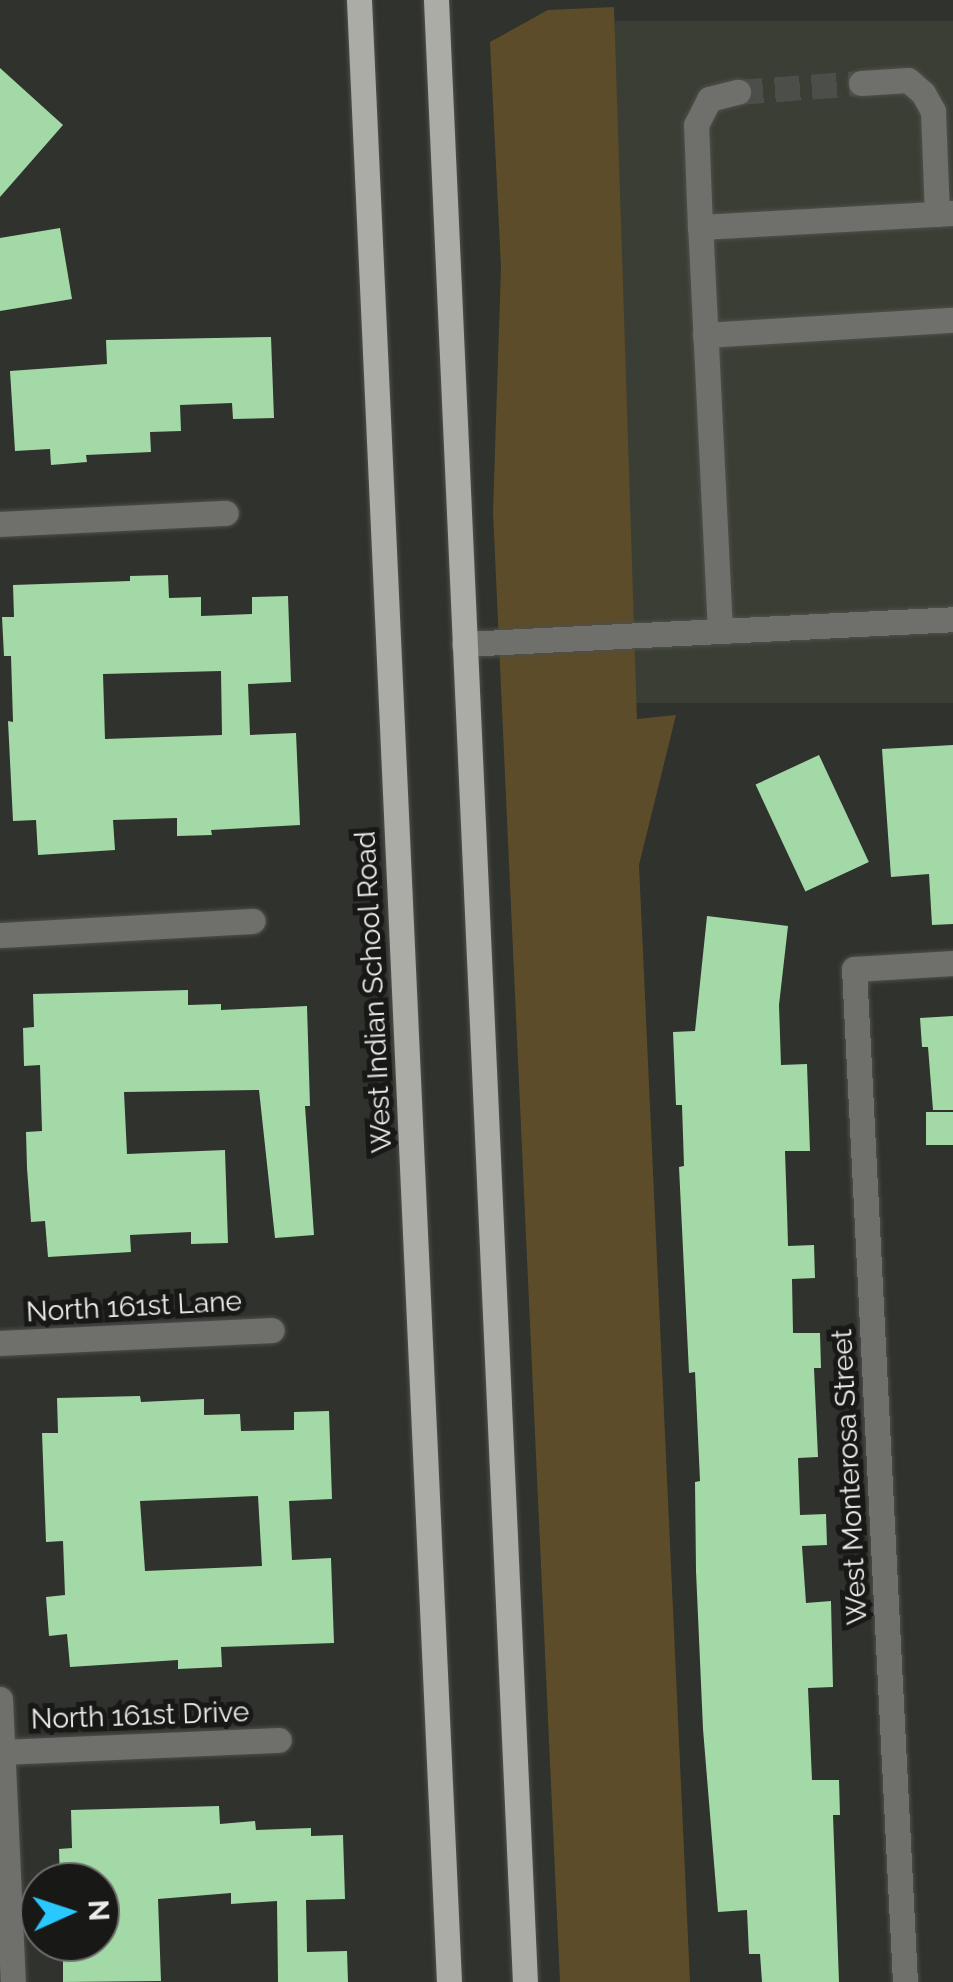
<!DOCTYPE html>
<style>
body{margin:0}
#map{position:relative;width:953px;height:1982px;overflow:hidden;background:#30322d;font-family:Raleway,sans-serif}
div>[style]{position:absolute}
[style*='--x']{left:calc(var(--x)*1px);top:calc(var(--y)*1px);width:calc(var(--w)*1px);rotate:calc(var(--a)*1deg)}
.built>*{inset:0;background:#3a3e34;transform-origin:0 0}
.green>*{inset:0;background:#5d4c29}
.building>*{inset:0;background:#a3d9a6;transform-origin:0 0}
.minor-tunnel>*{height:25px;margin-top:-12.5px;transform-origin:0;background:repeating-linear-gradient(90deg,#4c4e49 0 25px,transparent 0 37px)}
.roads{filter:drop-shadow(0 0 2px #4e504b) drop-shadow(0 0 2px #4e504b)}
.minor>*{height:25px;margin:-12.5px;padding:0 12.5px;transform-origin:12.5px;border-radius:12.5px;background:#6f6f6c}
.major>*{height:25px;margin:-12.5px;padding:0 12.5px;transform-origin:12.5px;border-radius:12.5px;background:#acaca6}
span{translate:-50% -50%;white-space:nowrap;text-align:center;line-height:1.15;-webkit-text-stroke:10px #181917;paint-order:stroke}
.street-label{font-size:28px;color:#ecedea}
.north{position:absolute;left:20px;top:1862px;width:100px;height:100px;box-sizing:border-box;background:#181917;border:2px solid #6d6e6b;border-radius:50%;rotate:87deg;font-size:28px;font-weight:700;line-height:40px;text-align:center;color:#ecedea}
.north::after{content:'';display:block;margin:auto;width:35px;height:45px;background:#29c8ff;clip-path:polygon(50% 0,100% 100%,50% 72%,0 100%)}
</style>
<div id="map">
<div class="built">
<i style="left:953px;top:21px;width:682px;height:338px;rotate:90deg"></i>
</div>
<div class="green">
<i style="clip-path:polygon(614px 7px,637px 719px,676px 715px,639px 865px,690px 1982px,560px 1982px,493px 512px,501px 267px,490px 42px,548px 10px)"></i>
</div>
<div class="building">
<i style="clip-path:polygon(0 68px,63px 125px,0 197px)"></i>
<i style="clip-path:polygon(60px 228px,72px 299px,0 311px,0 238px)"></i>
<i style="clip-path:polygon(271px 337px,274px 418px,233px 419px,232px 403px,180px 405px,181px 431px,150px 432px,151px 452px,86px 455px,87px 462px,51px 465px,50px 449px,15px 451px,10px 371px,107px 364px,106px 340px)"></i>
<i style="clip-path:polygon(evenodd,168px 575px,169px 598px,201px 597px,201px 616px,252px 614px,252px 597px,288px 596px,291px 682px,248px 684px,250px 735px,296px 733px,300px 825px,211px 830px,212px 835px,177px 836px,177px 818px,113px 820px,115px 850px,38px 855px,36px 820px,13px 821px,8px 721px,13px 722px,11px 656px,4px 656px,2px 617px,14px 617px,13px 585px,130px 581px,130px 576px,168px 575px,221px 671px,222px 735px,105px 739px,103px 674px,221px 671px)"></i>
<i style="clip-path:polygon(953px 745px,953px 924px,932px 925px,929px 874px,891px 877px,882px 749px)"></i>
<i style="left:819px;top:755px;width:118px;height:70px;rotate:65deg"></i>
<i style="clip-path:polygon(707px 916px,788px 926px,779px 1005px,781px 1065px,807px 1064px,810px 1151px,785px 1151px,787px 1210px,788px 1246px,814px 1245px,815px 1278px,792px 1279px,793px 1333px,820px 1333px,821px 1368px,814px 1368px,818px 1457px,798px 1458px,800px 1515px,826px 1514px,827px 1545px,802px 1546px,806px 1603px,831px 1601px,833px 1687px,808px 1688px,812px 1780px,839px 1780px,840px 1815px,833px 1815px,839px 1982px,762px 1982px,760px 1954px,749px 1954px,747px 1910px,718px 1912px,703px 1729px,696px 1571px,695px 1482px,700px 1481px,695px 1372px,689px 1373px,679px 1167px,684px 1166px,682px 1105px,676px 1105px,673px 1032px,695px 1031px)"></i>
<i style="clip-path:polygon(188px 990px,188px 1005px,221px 1004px,221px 1010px,307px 1006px,310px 1106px,305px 1106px,314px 1235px,275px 1238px,259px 1090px,124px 1092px,127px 1154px,225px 1150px,228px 1243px,191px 1244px,191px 1232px,130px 1235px,131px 1252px,48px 1257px,45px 1221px,31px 1222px,27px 1168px,26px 1132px,42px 1131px,40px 1065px,24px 1066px,23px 1028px,34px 1027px,33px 994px)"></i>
<i style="clip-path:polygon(953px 1016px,953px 1110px,933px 1110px,928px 1047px,922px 1047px,920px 1018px)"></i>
<i style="left:953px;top:1112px;width:33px;height:27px;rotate:90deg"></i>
<i style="clip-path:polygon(evenodd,140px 1396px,141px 1402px,204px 1399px,204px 1415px,240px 1414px,241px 1431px,294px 1430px,294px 1412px,329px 1411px,332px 1499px,289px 1501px,292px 1560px,331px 1558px,334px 1643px,221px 1647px,222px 1667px,178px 1669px,178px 1660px,70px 1667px,67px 1634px,49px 1636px,46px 1597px,65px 1595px,63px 1541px,46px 1542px,42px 1433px,58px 1433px,57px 1398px,140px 1396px,258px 1496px,262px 1566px,145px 1571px,140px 1501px,258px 1496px)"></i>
<i style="clip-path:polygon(219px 1806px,220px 1824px,255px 1821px,256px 1830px,311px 1828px,311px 1836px,343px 1835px,345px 1899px,306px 1900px,307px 1952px,347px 1951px,348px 1982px,278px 1982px,277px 1901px,231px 1904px,231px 1893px,158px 1899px,161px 1981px,63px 1982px,63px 1945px,100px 1942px,100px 1882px,60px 1882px,59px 1849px,72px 1848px,71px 1810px)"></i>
</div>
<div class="minor-tunnel">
<i style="--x:738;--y:92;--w:123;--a:-4.2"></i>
</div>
<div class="roads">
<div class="minor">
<i style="--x:861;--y:83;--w:47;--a:-3.7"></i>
<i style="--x:908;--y:80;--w:20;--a:41"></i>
<i style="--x:923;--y:93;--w:21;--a:61"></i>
<i style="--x:933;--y:111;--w:103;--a:87.8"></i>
<i style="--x:700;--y:227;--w:102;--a:-92.2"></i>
<i style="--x:696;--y:125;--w:29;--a:-63"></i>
<i style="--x:709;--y:99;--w:30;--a:-14"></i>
<i style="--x:705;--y:335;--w:248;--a:-3.5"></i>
<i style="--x:0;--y:524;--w:226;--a:-2.8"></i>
<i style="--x:720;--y:631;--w:404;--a:-92.8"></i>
<i style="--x:700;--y:227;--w:253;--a:-3.2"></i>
<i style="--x:464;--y:644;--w:490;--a:-2.9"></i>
<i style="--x:0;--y:935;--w:253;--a:-3.2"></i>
<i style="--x:0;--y:1343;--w:272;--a:-2.7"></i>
<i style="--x:0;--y:1699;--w:283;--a:87.4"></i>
<i style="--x:2;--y:1752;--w:277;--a:-2.5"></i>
<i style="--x:905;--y:1982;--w:1014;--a:-92.88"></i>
<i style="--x:854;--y:969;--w:99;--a:-3.5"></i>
</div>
<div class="major">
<i style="--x:359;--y:0;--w:1984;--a:87.4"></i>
<i style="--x:436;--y:0;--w:1984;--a:87.43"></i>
</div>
</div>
<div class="street-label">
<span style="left:374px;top:992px;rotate:-93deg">West Indian School Road</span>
<span style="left:134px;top:1307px;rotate:-3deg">North 161st Lane</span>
<span style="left:850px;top:1477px;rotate:-93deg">West Monterosa Street</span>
<span style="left:140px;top:1716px;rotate:-2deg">North 161st Drive</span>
</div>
<div class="north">N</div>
</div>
